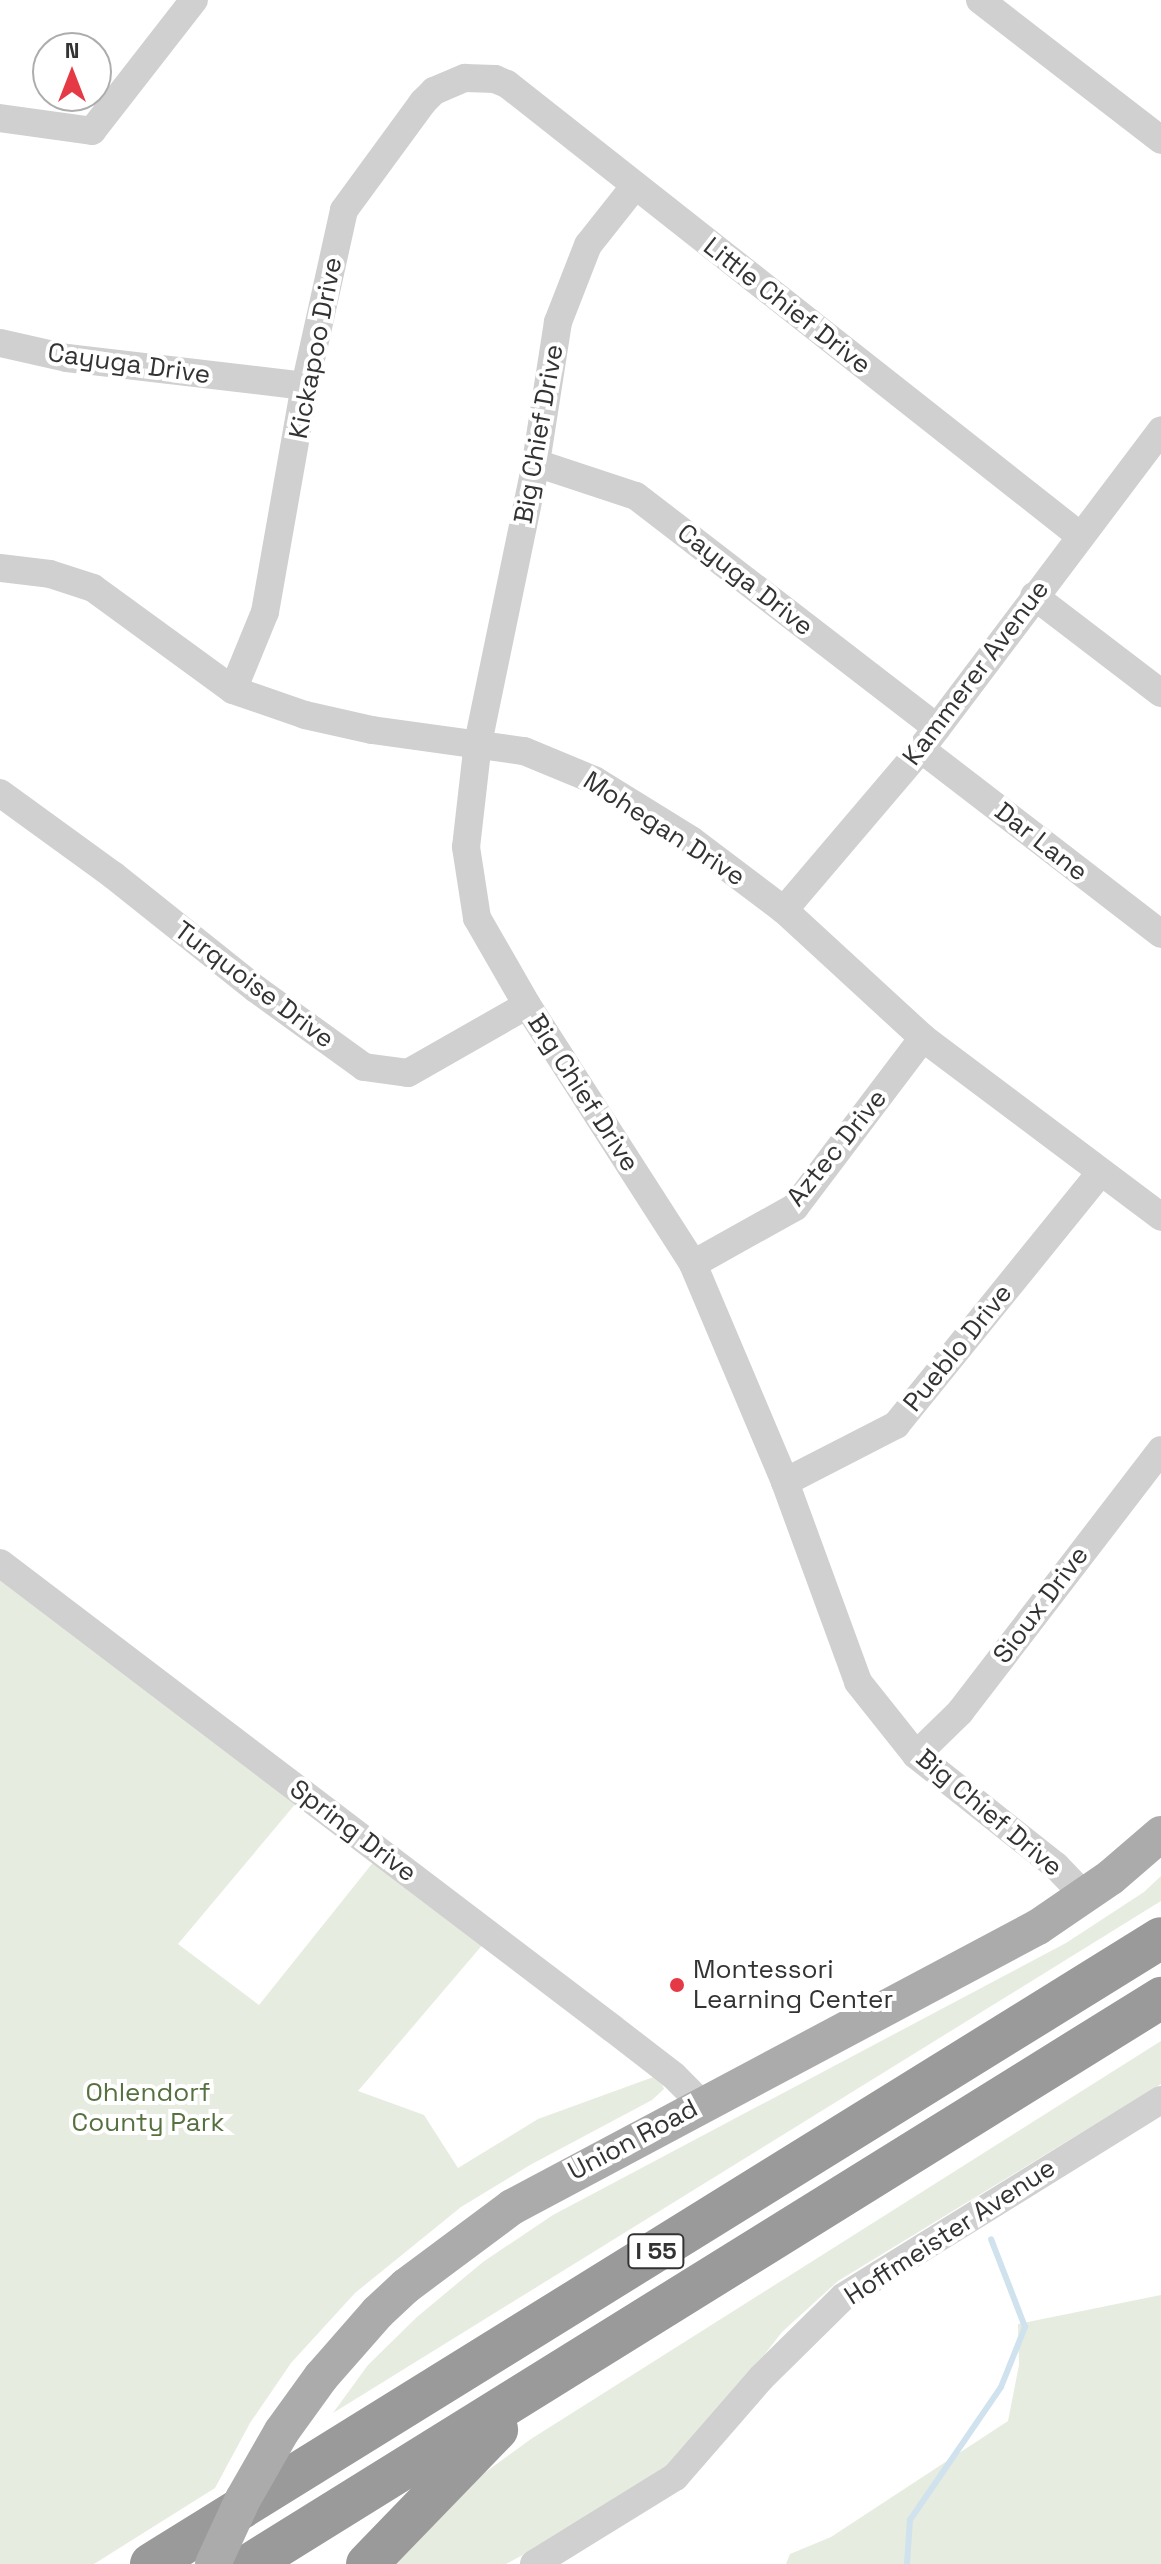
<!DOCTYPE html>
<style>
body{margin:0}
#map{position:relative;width:1161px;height:2564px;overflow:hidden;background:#fff;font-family:"Space Grotesk",sans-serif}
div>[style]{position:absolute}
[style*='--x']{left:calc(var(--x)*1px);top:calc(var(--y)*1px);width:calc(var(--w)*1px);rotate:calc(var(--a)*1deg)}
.green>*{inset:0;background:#e6ecdf}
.stream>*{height:6px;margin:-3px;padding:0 3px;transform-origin:3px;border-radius:3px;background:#cfe2ee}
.minor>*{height:28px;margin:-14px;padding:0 14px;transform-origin:14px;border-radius:14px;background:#d0d0d0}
.major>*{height:36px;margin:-18px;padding:0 18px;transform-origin:18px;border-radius:18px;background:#ababab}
.highway>*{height:42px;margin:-21px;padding:0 21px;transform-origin:21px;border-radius:21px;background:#9a9a9a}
.major-bridge>*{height:36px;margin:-18px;padding:0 18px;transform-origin:18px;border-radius:18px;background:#ababab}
.dots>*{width:22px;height:22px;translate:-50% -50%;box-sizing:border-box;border:4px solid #fff;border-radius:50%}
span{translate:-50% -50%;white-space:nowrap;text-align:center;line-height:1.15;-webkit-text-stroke:8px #fff;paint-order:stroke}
.shield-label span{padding:2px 6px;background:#fff;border:2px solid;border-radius:6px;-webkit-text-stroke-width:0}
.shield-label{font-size:24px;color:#333;font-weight:700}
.street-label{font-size:26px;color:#333}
.poi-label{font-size:26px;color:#333}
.left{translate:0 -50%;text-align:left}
.park-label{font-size:26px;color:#56703f}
.north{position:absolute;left:32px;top:32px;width:80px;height:80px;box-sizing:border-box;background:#fff;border:2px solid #adadad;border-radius:50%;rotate:0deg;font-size:22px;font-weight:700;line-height:32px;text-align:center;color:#333}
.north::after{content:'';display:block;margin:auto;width:28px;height:36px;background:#e63946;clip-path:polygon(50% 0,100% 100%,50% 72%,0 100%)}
</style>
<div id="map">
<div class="green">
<i style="clip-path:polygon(0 1579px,297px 1802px,178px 1944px,259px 2005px,375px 1860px,484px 1943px,358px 2091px,424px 2115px,458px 2168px,538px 2119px,659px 2075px,664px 2089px,652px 2100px,530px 2165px,461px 2207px,355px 2293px,291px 2363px,250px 2423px,215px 2488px,94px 2564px,0 2564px)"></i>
<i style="clip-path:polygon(1161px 1876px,1161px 1901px,333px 2413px,368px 2365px,417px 2317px,483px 2262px,553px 2215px,1066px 1943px,1144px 1892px)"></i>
<i style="clip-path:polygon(1161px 2041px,1161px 2084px,838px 2281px,782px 2332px,686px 2456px,601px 2512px,506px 2564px,384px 2564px,457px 2493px,531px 2439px)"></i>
<i style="clip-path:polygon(1161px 2295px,1161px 2564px,786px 2564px,790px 2554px,831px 2537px,1008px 2421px,1019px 2365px,1018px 2324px)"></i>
</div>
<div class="stream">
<i style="--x:907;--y:2564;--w:44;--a:-86.1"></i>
<i style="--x:910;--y:2520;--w:161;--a:-55.6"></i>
<i style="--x:1001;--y:2387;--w:65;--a:-68.2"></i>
<i style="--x:1025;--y:2327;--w:94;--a:-111.1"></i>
</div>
<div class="minor">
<i style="--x:980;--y:0;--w:229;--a:37.7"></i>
<i style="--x:0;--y:118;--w:93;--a:8"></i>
<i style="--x:92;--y:131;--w:166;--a:-52.1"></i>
<i style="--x:634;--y:187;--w:74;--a:128.4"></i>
<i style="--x:588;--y:245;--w:83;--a:111.3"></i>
<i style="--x:558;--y:322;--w:143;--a:98.9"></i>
<i style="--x:536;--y:463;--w:285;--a:101.7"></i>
<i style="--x:478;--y:742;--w:106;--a:96.5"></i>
<i style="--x:466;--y:847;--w:72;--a:81.2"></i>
<i style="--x:477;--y:918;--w:100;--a:60.1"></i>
<i style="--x:527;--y:1005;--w:308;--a:57.3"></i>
<i style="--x:693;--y:1264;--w:237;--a:67.1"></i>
<i style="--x:785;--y:1482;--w:213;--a:69.9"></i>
<i style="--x:858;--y:1682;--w:93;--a:51.5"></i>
<i style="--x:916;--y:1755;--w:179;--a:38.4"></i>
<i style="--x:1056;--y:1866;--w:42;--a:46"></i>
<i style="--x:0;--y:343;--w:69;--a:12.6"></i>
<i style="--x:67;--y:358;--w:240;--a:6.7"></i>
<i style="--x:536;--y:463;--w:105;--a:18.3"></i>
<i style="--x:636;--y:496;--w:380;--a:37.6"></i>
<i style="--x:0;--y:568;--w:50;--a:6.8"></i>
<i style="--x:50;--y:574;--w:45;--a:18"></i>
<i style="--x:93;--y:588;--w:173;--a:36.1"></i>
<i style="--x:233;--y:690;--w:76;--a:19.1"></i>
<i style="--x:305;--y:715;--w:69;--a:12.6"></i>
<i style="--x:372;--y:730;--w:153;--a:7.9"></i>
<i style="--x:524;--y:751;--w:76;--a:22.5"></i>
<i style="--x:594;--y:780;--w:114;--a:31.7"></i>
<i style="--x:691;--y:840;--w:116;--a:37"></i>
<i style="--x:784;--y:910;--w:189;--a:42.6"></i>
<i style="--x:923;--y:1038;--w:298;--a:36.9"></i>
<i style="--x:1034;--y:596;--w:160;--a:37.4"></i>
<i style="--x:233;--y:690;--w:84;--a:-67.7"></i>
<i style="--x:265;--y:612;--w:230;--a:-80"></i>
<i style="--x:305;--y:386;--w:180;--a:-77.5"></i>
<i style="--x:344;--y:210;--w:134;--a:-53.8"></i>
<i style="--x:423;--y:102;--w:16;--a:-45"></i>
<i style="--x:434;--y:91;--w:34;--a:-23"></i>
<i style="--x:465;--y:78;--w:30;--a:2"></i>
<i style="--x:495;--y:79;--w:13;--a:23"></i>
<i style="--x:507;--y:84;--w:728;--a:38.25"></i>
<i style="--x:921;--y:749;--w:303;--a:37.6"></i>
<i style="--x:0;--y:793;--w:140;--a:36"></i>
<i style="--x:113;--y:875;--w:183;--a:38.6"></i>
<i style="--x:256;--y:989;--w:133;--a:35.8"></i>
<i style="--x:364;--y:1067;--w:44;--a:7.8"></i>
<i style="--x:408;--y:1073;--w:137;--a:-29.7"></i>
<i style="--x:784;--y:910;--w:211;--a:-49.6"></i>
<i style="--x:921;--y:749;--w:399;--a:-53"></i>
<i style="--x:693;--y:1264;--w:117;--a:-29.2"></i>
<i style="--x:795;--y:1207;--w:212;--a:-52.9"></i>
<i style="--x:785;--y:1482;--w:125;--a:-27.2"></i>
<i style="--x:896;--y:1425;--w:323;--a:-51"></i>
<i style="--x:0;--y:1563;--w:769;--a:37.23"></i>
<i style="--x:612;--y:2028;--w:78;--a:37.7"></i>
<i style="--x:674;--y:2076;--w:40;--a:45"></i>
<i style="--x:916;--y:1755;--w:62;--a:-44.3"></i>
<i style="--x:960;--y:1712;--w:330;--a:-52.5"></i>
<i style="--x:534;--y:2564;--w:166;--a:-31.7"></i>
<i style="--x:675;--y:2477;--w:131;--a:-49"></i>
<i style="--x:761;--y:2378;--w:115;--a:-44.6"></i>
<i style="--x:843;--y:2297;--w:374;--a:-31.8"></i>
</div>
<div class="major">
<i style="--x:321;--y:2377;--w:86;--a:-48.8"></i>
<i style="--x:378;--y:2312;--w:38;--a:-43"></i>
<i style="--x:406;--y:2286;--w:132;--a:-36.7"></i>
<i style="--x:512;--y:2207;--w:596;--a:-28.03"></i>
<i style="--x:1038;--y:1927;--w:88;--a:-34.4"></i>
<i style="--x:1111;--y:1877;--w:66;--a:-40.7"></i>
</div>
<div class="highway">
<i style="--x:151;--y:2564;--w:1188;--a:-31.79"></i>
<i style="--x:250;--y:2564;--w:1073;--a:-31.85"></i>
<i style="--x:367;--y:2564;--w:187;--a:-45.9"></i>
</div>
<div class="major-bridge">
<i style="--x:213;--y:2564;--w:72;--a:-65.2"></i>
<i style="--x:243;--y:2499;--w:78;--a:-60.2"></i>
<i style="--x:282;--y:2431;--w:67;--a:-54.2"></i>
</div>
<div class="dots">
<i style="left:677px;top:1985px;background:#e63946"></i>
</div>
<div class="shield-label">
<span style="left:656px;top:2251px">I 55</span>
</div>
<div class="street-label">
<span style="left:787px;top:306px;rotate:38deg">Little Chief Drive</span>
<span style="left:316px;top:348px;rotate:-79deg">Kickapoo Drive</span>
<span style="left:129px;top:364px;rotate:8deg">Cayuga Drive</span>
<span style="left:539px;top:434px;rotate:-80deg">Big Chief Drive</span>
<span style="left:745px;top:580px;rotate:38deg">Cayuga Drive</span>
<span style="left:976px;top:673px;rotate:-53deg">Kammerer Avenue</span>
<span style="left:664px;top:829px;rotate:33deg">Mohegan Drive</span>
<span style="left:1041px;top:842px;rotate:38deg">Dar Lane</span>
<span style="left:254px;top:985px;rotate:37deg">Turquoise Drive</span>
<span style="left:583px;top:1093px;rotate:57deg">Big Chief Drive</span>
<span style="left:837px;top:1148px;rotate:-51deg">Aztec Drive</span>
<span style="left:958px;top:1348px;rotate:-51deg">Pueblo Drive</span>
<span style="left:1041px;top:1605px;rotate:-53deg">Sioux Drive</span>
<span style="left:989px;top:1813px;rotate:40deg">Big Chief Drive</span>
<span style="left:353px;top:1831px;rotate:37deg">Spring Drive</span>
<span style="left:633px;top:2140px;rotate:-28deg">Union Road</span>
<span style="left:950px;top:2232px;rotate:-33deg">Hoffmeister Avenue</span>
</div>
<div class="poi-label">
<span class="left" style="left:693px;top:1985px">Montessori<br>Learning Center</span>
</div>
<div class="park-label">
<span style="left:148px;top:2108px">Ohlendorf<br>County Park</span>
</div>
<div class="north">N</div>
</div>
